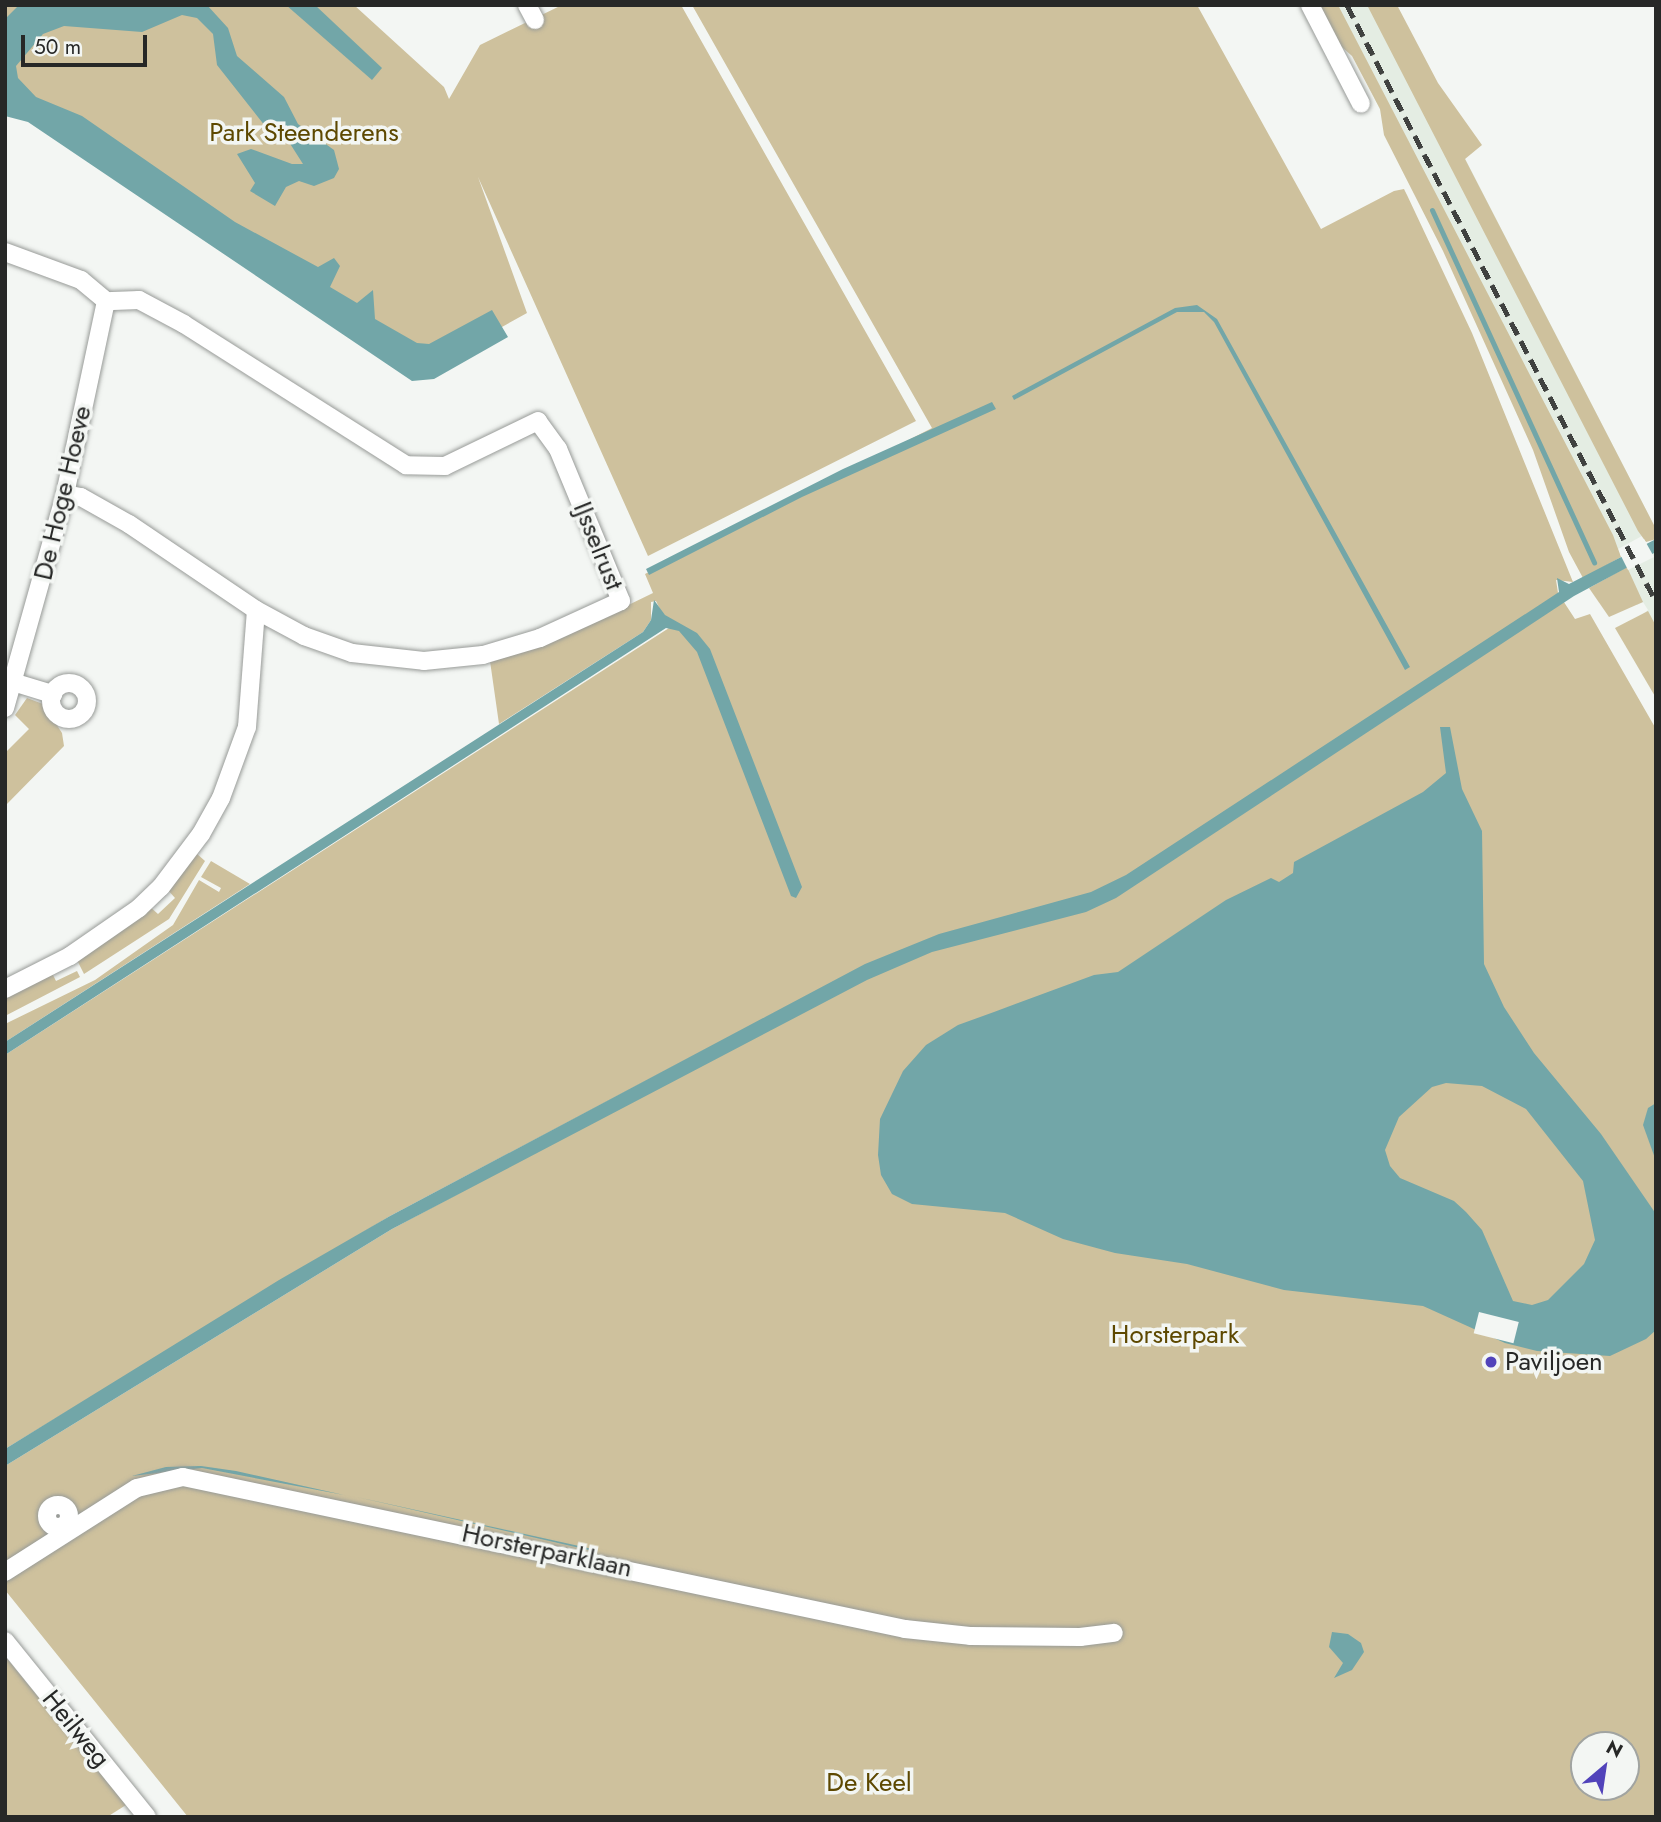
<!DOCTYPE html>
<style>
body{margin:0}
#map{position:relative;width:1661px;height:1822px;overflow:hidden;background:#f3f6f3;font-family:Jost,sans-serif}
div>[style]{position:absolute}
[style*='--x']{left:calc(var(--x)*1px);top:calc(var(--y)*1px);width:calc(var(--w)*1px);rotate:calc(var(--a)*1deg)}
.built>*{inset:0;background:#e4ede3}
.green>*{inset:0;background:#cec19d}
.water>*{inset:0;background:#72a6a8}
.pier>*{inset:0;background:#f3f6f3;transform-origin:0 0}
.stream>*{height:5px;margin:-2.5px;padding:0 2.5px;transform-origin:2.5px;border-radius:2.5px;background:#72a6a8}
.roads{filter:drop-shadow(0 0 2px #989b98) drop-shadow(0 0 2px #989b98)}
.minor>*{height:18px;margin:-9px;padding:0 9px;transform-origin:9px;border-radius:9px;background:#fff}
.minor>.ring{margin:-9px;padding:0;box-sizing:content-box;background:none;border:18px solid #fff;border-radius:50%}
.rail>*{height:5px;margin-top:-2.5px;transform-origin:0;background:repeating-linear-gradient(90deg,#404240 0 14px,transparent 0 21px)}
.dots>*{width:19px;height:19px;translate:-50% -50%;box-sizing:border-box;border:4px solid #f3f6f3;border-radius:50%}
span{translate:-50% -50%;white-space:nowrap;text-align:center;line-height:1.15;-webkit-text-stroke:7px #f3f6f3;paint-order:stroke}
.park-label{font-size:26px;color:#5d4800}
.street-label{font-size:26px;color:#272827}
.poi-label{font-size:26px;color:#272827}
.left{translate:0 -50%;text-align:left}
.frame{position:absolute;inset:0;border:7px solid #272827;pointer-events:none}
.north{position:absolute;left:1570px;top:1731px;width:70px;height:70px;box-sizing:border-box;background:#f3f6f3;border:2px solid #a1a4a1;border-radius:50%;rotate:29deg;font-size:19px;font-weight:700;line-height:28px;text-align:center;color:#272827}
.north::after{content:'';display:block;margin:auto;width:24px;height:32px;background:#5143ba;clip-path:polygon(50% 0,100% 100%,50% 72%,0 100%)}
.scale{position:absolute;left:21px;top:35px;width:126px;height:32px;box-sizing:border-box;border:4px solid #272827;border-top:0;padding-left:9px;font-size:21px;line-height:24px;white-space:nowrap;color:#272827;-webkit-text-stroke:5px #f3f6f3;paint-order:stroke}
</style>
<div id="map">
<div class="built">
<i style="clip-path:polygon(1328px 5px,1386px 5px,1656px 529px,1656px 539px,1646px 542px,1642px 536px,1618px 549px,1621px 557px,1556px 463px)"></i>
<i style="clip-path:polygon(1656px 552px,1656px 689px,1643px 614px,1648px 610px,1643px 602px,1637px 605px,1617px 592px,1609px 576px)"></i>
</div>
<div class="green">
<i style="clip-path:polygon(5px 5px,354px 5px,444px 87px,449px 99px,480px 45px,562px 5px,681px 5px,916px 421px,648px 556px,478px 177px,527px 313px,434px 365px,5px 79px)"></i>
<i style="clip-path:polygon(evenodd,692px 5px,1197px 5px,1321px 229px,1394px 191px,1404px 189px,1407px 195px,1472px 333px,1573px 582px,1556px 580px,1558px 593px,1575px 619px,1590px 614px,1656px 729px,1656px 1817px,188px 1817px,5px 1590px,5px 1466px,392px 1229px,837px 991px,833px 982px,390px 1216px,5px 1449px,5px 1055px,669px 628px,656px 601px,651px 602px,651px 620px,643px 632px,499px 724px,490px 661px,577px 630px,653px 593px,645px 574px,932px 428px,692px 5px,1584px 1745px,1626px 1745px,1626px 1787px,1584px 1787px,1584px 1745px)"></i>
<i style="clip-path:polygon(1316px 5px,1338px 5px,1613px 535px,1621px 557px,1589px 575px,1583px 578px,1569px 552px,1533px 450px,1443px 251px,1384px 135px,1380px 109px,1352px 56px,1334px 40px)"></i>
<i style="clip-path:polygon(1367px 5px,1397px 5px,1438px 83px,1482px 145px,1465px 159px,1656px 529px,1656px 539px,1646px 542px,1638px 531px)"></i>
<i style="clip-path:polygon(1627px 567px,1643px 602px,1609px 617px,1589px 588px)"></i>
<i style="clip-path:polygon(1648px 611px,1656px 626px,1656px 698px,1615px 628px)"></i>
<i style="clip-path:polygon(27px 698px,43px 704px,62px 733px,64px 746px,5px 806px,5px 753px,29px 729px,15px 715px)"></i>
<i style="clip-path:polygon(196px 853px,205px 861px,169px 919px,84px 974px,76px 958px,149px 906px,158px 914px,175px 898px,167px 889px)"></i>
<i style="clip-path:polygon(211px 861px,250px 884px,5px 1042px,5px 1024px,95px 980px,173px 925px,199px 880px,219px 892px,221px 888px,201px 877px)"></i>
<i style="clip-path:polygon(51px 971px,56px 981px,77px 971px,80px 977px,5px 1016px,5px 993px)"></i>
<i style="clip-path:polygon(5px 1656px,126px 1805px,107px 1817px,5px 1817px)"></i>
</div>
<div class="water">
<i style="clip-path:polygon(19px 5px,207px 5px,228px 28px,237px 56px,284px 97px,298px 124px,334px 150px,339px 169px,334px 178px,314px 186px,299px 181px,286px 187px,275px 206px,250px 191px,255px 183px,237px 154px,251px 149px,292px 164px,303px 164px,289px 142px,269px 131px,217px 65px,213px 34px,197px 18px,182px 15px,142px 32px,64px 26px,43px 34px,16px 66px,18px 78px,36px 97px,82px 116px,235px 222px,318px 267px,334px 258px,340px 266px,330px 287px,357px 303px,373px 290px,375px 319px,417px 343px,429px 344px,492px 310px,508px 337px,434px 379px,412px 381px,28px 122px,5px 116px,5px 19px)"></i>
<i style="clip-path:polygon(286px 5px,315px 5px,382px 68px,372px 80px)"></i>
<i style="clip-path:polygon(1197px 305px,1217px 319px,1410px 667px,1405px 670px,1214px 322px,1204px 312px,1177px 312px,1014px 400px,1012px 396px,1175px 308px)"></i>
<i style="clip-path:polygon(992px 402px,996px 409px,802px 497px,649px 575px,646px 569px,843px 469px)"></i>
<i style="clip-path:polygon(1656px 539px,1656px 552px,1574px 596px,1116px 898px,1086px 912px,932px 952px,867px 980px,392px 1229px,5px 1466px,5px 1449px,279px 1280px,390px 1216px,865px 964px,939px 934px,1091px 892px,1126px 875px,1559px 592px,1557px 578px,1569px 584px)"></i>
<i style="clip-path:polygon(654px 600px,665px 615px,697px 633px,710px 649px,802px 887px,796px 898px,791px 896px,697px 652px,679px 631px,666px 628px,5px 1055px,5px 1042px,643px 632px,651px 620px)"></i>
<i style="clip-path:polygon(evenodd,1440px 727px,1450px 727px,1462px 789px,1482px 831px,1484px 964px,1504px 1007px,1534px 1053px,1601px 1134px,1656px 1214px,1656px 1330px,1646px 1339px,1610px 1356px,1537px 1351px,1505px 1343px,1423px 1306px,1284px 1290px,1187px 1264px,1115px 1253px,1063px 1239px,1005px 1213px,912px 1204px,892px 1194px,881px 1175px,878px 1155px,880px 1119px,903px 1071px,926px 1045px,958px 1025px,994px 1012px,1094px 975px,1118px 972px,1226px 900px,1271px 878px,1279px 882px,1293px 873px,1294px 862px,1423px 792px,1446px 773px,1440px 727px,1446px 1083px,1482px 1086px,1526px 1109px,1583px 1181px,1595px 1240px,1584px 1264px,1548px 1300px,1532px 1305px,1513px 1301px,1482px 1230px,1466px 1212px,1454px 1201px,1400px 1178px,1390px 1166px,1385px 1150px,1399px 1117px,1432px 1087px,1446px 1083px)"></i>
<i style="clip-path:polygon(1656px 1103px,1656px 1161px,1643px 1125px,1648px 1108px)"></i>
<i style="clip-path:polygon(201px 1466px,236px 1471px,344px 1495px,202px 1468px,132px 1476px,166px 1467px)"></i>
<i style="clip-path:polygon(357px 1497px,597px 1550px,597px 1552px)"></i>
<i style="clip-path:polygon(1332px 1632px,1348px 1634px,1361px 1643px,1364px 1652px,1352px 1670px,1334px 1678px,1343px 1663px,1329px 1647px)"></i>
</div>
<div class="pier">
<i style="clip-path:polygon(1644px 539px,1654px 557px,1628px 570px,1620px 554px)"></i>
<i style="left:1479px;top:1312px;width:41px;height:22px;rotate:14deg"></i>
</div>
<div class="stream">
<i style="--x:1432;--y:210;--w:388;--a:65.3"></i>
</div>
<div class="roads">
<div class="minor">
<i style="--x:527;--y:5;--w:17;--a:62"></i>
<i style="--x:1310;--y:5;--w:111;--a:62.7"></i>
<i style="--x:5;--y:252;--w:81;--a:20.2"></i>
<i style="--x:81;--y:280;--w:33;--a:40"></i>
<i style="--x:65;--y:494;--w:16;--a:11"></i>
<i style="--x:81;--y:497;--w:55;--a:29.4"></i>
<i style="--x:129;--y:524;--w:153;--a:34.1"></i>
<i style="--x:256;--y:610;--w:55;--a:28.4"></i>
<i style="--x:304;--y:636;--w:51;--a:19.5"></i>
<i style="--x:352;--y:653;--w:72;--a:6.3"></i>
<i style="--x:424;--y:661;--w:59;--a:-5.8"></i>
<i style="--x:483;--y:655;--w:59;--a:-16.6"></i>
<i style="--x:540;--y:638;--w:89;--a:-24.6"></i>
<i style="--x:621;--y:601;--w:165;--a:-112.5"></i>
<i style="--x:558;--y:449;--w:34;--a:-126"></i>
<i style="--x:538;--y:421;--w:103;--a:154.2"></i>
<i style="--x:445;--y:466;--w:39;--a:-179"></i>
<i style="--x:406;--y:465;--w:263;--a:-147.6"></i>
<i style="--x:184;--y:324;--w:51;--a:-151.9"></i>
<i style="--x:139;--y:300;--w:33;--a:178"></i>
<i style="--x:16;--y:683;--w:39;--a:17"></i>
<i class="ring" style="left:51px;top:683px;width:18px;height:18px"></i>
<i style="--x:5;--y:708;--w:222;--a:-74.3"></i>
<i style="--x:65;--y:494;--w:197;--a:-78"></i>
<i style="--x:5;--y:989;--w:73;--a:-26.9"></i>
<i style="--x:70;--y:956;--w:84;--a:-34.8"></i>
<i style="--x:139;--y:908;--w:30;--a:-44"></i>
<i style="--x:161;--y:887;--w:66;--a:-53"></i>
<i style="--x:201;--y:834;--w:41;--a:-60.9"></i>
<i style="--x:221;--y:798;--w:76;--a:-69.9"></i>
<i style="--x:247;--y:727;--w:117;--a:-85.6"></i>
<i class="ring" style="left:47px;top:1505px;width:4px;height:4px"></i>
<i style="--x:5;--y:1572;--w:156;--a:-32.5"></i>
<i style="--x:137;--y:1488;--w:47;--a:-13.4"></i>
<i style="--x:183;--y:1477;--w:738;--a:11.89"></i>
<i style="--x:905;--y:1629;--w:65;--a:6.1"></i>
<i style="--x:970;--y:1636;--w:110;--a:0.5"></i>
<i style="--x:1080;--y:1637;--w:34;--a:-7"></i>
<i style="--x:5;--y:1641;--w:226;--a:51.1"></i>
</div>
</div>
<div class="rail">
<i style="--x:1347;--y:5;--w:672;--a:62.63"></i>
</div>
<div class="dots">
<i style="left:1491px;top:1362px;background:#5143ba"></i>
</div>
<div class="park-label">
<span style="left:304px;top:133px">Park Steenderens</span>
<span style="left:1175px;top:1335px">Horsterpark</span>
<span style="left:869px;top:1783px">De Keel</span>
</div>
<div class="street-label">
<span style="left:63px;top:493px;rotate:-77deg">De Hoge Hoeve</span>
<span style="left:598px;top:546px;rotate:68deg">IJsselrust</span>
<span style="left:547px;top:1551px;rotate:12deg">Horsterparklaan</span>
<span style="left:76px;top:1729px;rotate:51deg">Heilweg</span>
</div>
<div class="poi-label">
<span class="left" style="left:1505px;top:1362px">Paviljoen</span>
</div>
<div class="frame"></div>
<div class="north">N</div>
<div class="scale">50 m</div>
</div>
